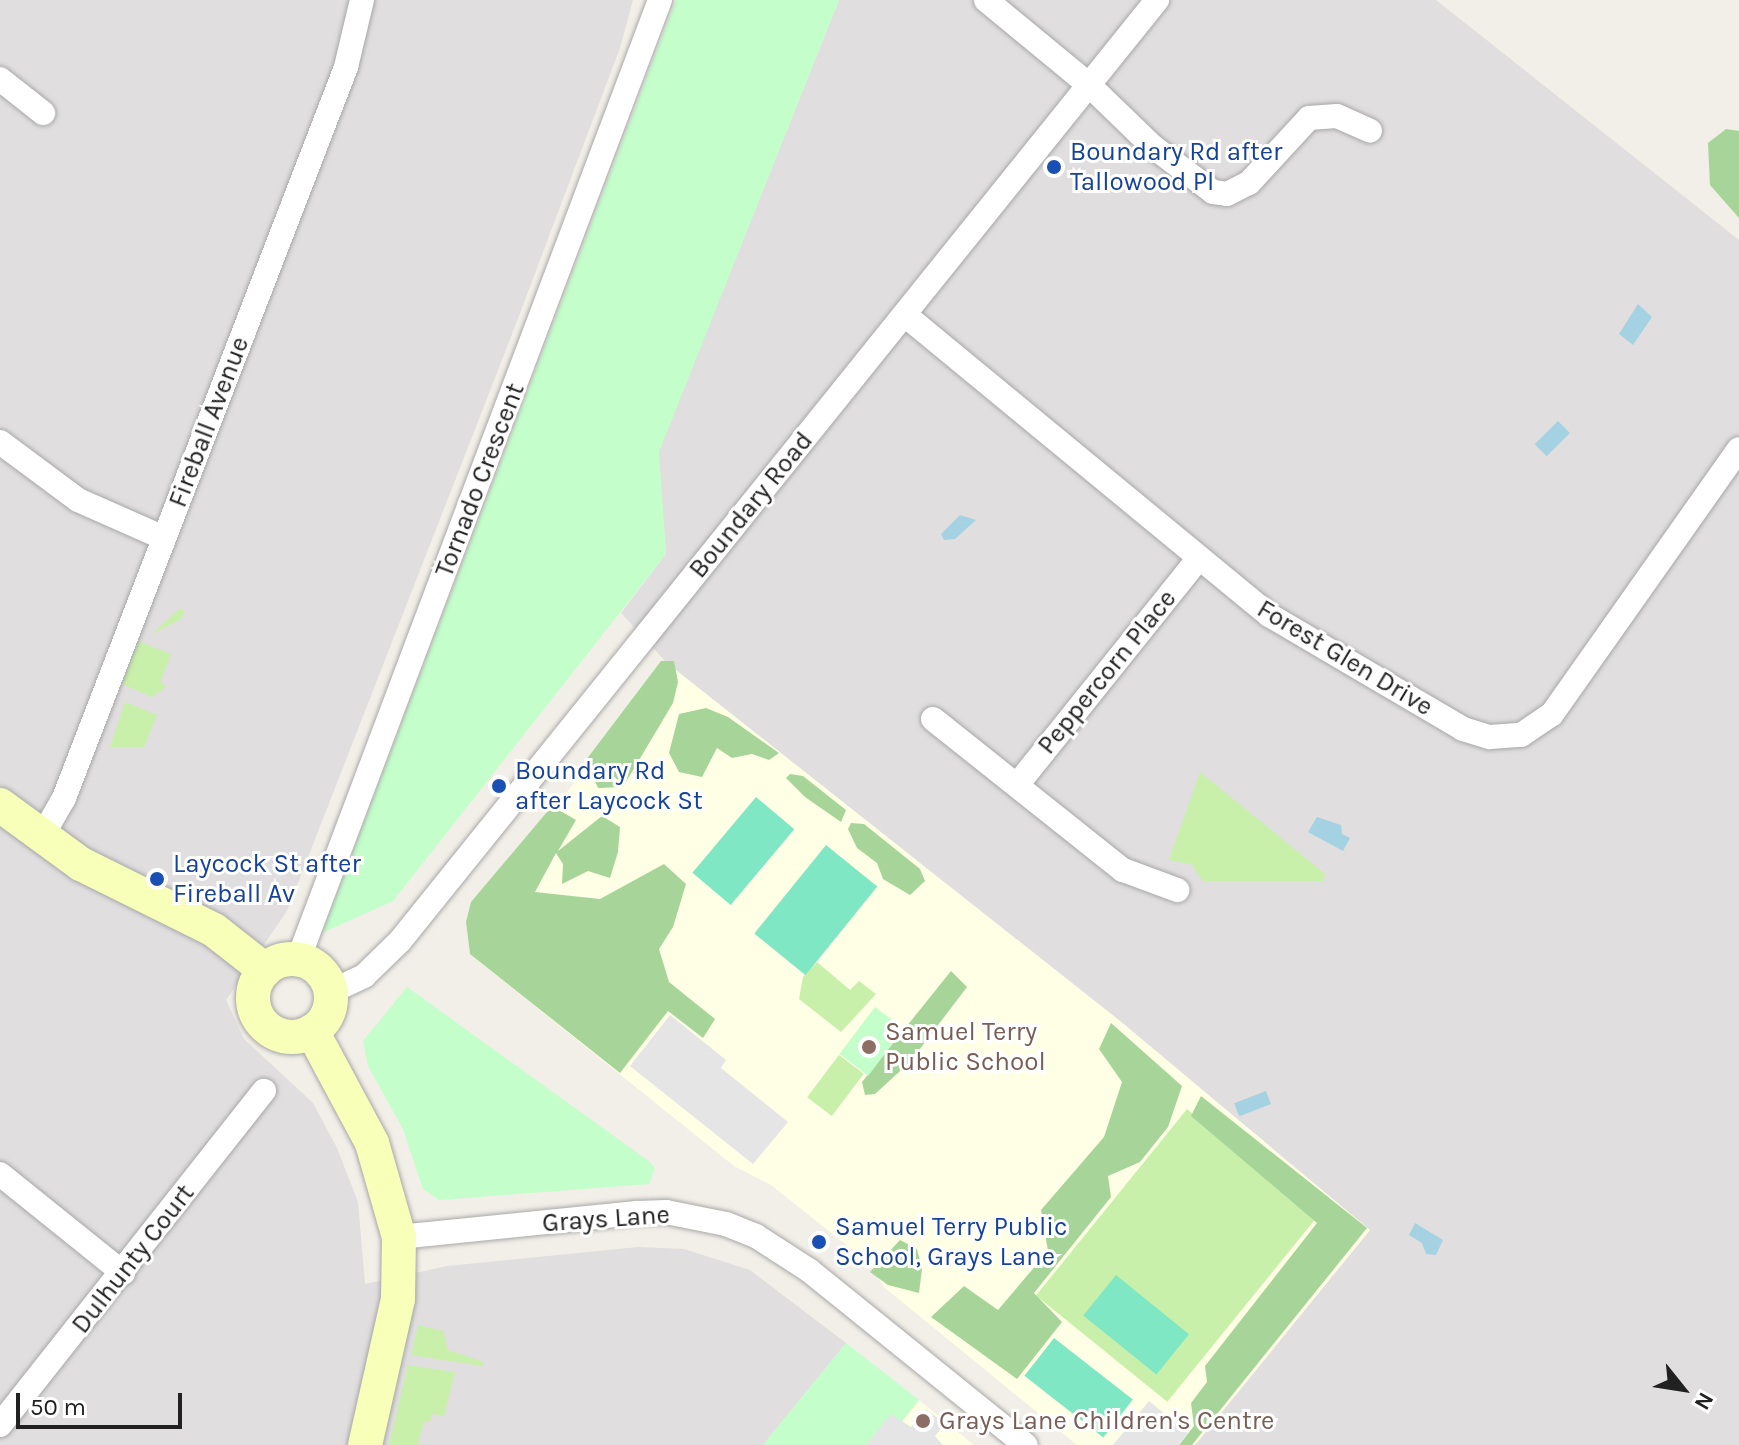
<!DOCTYPE html>
<style>
body{margin:0}
#map{position:relative;width:1739px;height:1445px;overflow:hidden;background:#f2efe8;font-family:Karla,sans-serif}
div>[style]{position:absolute}
[style*='--x']{left:calc(var(--x)*1px);top:calc(var(--y)*1px);width:calc(var(--w)*1px);rotate:calc(var(--a)*1deg)}
.residential>*{inset:0;background:#e0dede}
.education>*{inset:0;background:#feffe4}
.grass>*{inset:0;background:#c9f0aa;transform-origin:0 0}
.forest>*{inset:0;background:#a7d599}
.park>*{inset:0;background:#c3fecb;transform-origin:0 0}
.pitch>*{inset:0;background:#80e7c5;transform-origin:0 0}
.parking>*{inset:0;background:#e5e5e5}
.water>*{inset:0;background:#a5d2e3;transform-origin:0 0}
.roads{filter:drop-shadow(0 0 2px #a8a8a8) drop-shadow(0 0 2px #a8a8a8)}
.street>*{height:24px;margin:-12px;padding:0 12px;transform-origin:12px;border-radius:12px;background:#fff}
.secondary>*{height:34px;margin:-17px;padding:0 17px;transform-origin:17px;border-radius:17px;background:#f8ffb9}
.secondary>.ring{margin:-17px;padding:0;box-sizing:content-box;background:none;border:34px solid #f8ffb9;border-radius:50%}
.dots>*{width:22px;height:22px;translate:-50% -50%;box-sizing:border-box;border:4px solid #fff;border-radius:50%}
span{translate:-50% -50%;white-space:nowrap;text-align:center;line-height:1.15;-webkit-text-stroke:6px #fff;paint-order:stroke}
.transit-label{font-size:26px;color:#164399}
.left{translate:0 -50%;text-align:left}
.street-label{font-size:26px;color:#212121}
.education-label{font-size:26px;color:#785e54}
.north{position:absolute;left:1643px;top:1349px;width:80px;height:80px;-webkit-text-stroke:6px #fff;paint-order:stroke;rotate:120deg;font-size:22px;font-weight:700;line-height:32px;text-align:center;color:#212121}
.north::after{content:'';display:block;margin:auto;width:28px;height:36px;background:#212121;clip-path:polygon(50% 0,100% 100%,50% 72%,0 100%)}
.scale{position:absolute;left:16px;top:1393px;width:166px;height:36px;box-sizing:border-box;border:4px solid #212121;border-top:0;padding-left:10px;font-size:24px;line-height:28px;white-space:nowrap;color:#212121;-webkit-text-stroke:6px #fff;paint-order:stroke}
</style>
<div id="map">
<div class="residential">
<i style="clip-path:polygon(0 0,633px 0,620px 48px,511px 337px,287px 911px,226px 1000px,244px 1039px,313px 1103px,337px 1148px,358px 1202px,365px 1284px,447px 1266px,638px 1247px,684px 1249px,750px 1270px,846px 1343px,763px 1445px,0 1445px)"></i>
<i style="clip-path:polygon(839px 0,1436px 0,1739px 240px,1739px 1445px,1195px 1445px,1369px 1230px,1120px 1021px,667px 663px,621px 613px,666px 554px,658px 453px)"></i>
</div>
<div class="education">
<i style="clip-path:polygon(667px 663px,1120px 1021px,1370px 1230px,1195px 1445px,1077px 1445px,884px 1287px,869px 1263px,771px 1185px,734px 1166px,470px 954px,466px 922px)"></i>
<i style="clip-path:polygon(919px 1400px,974px 1445px,883px 1445px)"></i>
</div>
<div class="grass">
<i style="clip-path:polygon(179px 609px,185px 611px,181px 619px,152px 634px)"></i>
<i style="clip-path:polygon(138px 641px,171px 654px,160px 683px,167px 686px,152px 697px,122px 684px)"></i>
<i style="clip-path:polygon(125px 702px,157px 715px,144px 747px,110px 747px)"></i>
<i style="clip-path:polygon(1200px 772px,1325px 874px,1323px 881px,1203px 881px,1191px 864px,1169px 860px)"></i>
<i style="clip-path:polygon(817px 962px,850px 990px,859px 981px,876px 994px,841px 1032px,799px 999px,803px 977px)"></i>
<i style="left:839px;top:1055px;width:31px;height:53px;rotate:37deg"></i>
<i style="left:1187px;top:1109px;width:169px;height:240px;rotate:39deg"></i>
<i style="clip-path:polygon(418px 1325px,443px 1331px,448px 1350px,484px 1362px,482px 1366px,411px 1355px)"></i>
<i style="clip-path:polygon(408px 1365px,455px 1372px,444px 1416px,432px 1414px,430px 1422px,424px 1421px,418px 1445px,389px 1445px)"></i>
</div>
<div class="forest">
<i style="clip-path:polygon(1726px 129px,1739px 131px,1739px 218px,1710px 185px,1708px 143px)"></i>
<i style="clip-path:polygon(661px 661px,674px 661px,678px 682px,673px 703px,623px 787px,598px 788px,586px 760px)"></i>
<i style="clip-path:polygon(706px 708px,728px 717px,779px 753px,769px 760px,752px 754px,732px 758px,717px 748px,702px 777px,679px 772px,669px 753px,679px 714px)"></i>
<i style="clip-path:polygon(790px 774px,803px 776px,846px 810px,841px 822px,805px 797px,786px 778px)"></i>
<i style="clip-path:polygon(552px 806px,576px 820px,558px 851px,602px 816px,620px 827px,618px 852px,610px 878px,588px 871px,562px 884px,563px 864px,556px 853px,535px 892px,600px 899px,664px 864px,686px 884px,673px 927px,659px 949px,669px 982px,715px 1019px,703px 1038px,668px 1011px,620px 1073px,470px 954px,466px 922px,471px 902px)"></i>
<i style="clip-path:polygon(851px 823px,864px 824px,920px 869px,925px 881px,910px 895px,883px 879px,877px 863px,857px 848px,848px 829px)"></i>
<i style="clip-path:polygon(951px 971px,967px 987px,910px 1062px,875px 1094px,865px 1095px,862px 1082px)"></i>
<i style="clip-path:polygon(1111px 1023px,1182px 1086px,1168px 1127px,1140px 1162px,1108px 1176px,1111px 1197px,1034px 1293px,1062px 1322px,1017px 1379px,931px 1317px,964px 1286px,998px 1310px,1048px 1251px,1041px 1210px,1104px 1137px,1122px 1082px,1099px 1049px)"></i>
<i style="clip-path:polygon(1201px 1096px,1367px 1228px,1192px 1445px,1179px 1445px,1194px 1426px,1191px 1403px,1207px 1382px,1205px 1366px,1317px 1223px,1191px 1116px)"></i>
<i style="clip-path:polygon(900px 1240px,917px 1249px,922px 1269px,919px 1293px,888px 1285px,870px 1272px)"></i>
</div>
<div class="park">
<i style="clip-path:polygon(676px 0,839px 0,659px 452px,666px 554px,393px 901px,322px 933px)"></i>
<i style="clip-path:polygon(407px 987px,650px 1162px,655px 1168px,649px 1184px,439px 1200px,423px 1189px,403px 1129px,368px 1066px,363px 1041px)"></i>
<i style="left:875px;top:1007px;width:36px;height:59px;rotate:37deg"></i>
<i style="clip-path:polygon(846px 1343px,919px 1400px,883px 1445px,763px 1445px)"></i>
</div>
<div class="pitch">
<i style="left:756px;top:797px;width:50px;height:99px;rotate:40deg"></i>
<i style="left:826px;top:845px;width:66px;height:114px;rotate:39deg"></i>
<i style="left:1116px;top:1275px;width:94px;height:52px;rotate:39deg"></i>
<i style="left:1054px;top:1338px;width:100px;height:48px;rotate:38deg"></i>
</div>
<div class="parking">
<i style="clip-path:polygon(670px 1015px,726px 1060px,721px 1068px,788px 1122px,753px 1164px,630px 1066px)"></i>
<i style="clip-path:polygon(1149px 1401px,1188px 1433px,1178px 1445px,1113px 1445px)"></i>
<i style="clip-path:polygon(926px 1409px,945px 1424px,935px 1436px,943px 1445px,866px 1445px,891px 1414px,911px 1427px)"></i>
</div>
<div class="water">
<i style="clip-path:polygon(1638px 304px,1652px 317px,1633px 345px,1619px 334px)"></i>
<i style="left:1558px;top:421px;width:17px;height:33px;rotate:45deg"></i>
<i style="clip-path:polygon(960px 515px,976px 520px,955px 539px,944px 540px,941px 534px)"></i>
<i style="clip-path:polygon(1317px 817px,1341px 825px,1342px 834px,1350px 838px,1343px 851px,1308px 832px)"></i>
<i style="left:1266px;top:1091px;width:14px;height:34px;rotate:69deg"></i>
<i style="clip-path:polygon(1415px 1223px,1443px 1240px,1436px 1255px,1426px 1254px,1422px 1243px,1409px 1235px)"></i>
</div>
<div class="roads">
<div class="street">
<i style="--x:986;--y:0;--w:134;--a:39.5"></i>
<i style="--x:1089;--y:85;--w:88;--a:44.1"></i>
<i style="--x:1152;--y:146;--w:76;--a:37"></i>
<i style="--x:1213;--y:192;--w:14;--a:8"></i>
<i style="--x:1227;--y:194;--w:25;--a:-27"></i>
<i style="--x:1249;--y:183;--w:88;--a:-47.3"></i>
<i style="--x:1309;--y:118;--w:28;--a:-4"></i>
<i style="--x:1337;--y:116;--w:36;--a:24"></i>
<i style="--x:0;--y:79;--w:55;--a:38.3"></i>
<i style="--x:905;--y:315;--w:472;--a:39.5"></i>
<i style="--x:1269;--y:615;--w:225;--a:30.4"></i>
<i style="--x:1463;--y:729;--w:28;--a:17"></i>
<i style="--x:1490;--y:737;--w:31;--a:-4"></i>
<i style="--x:1521;--y:735;--w:37;--a:-34"></i>
<i style="--x:1552;--y:714;--w:324;--a:-54.8"></i>
<i style="--x:0;--y:442;--w:97;--a:36.6"></i>
<i style="--x:78;--y:500;--w:94;--a:23.8"></i>
<i style="--x:933;--y:719;--w:243;--a:38.5"></i>
<i style="--x:1123;--y:870;--w:58;--a:20.3"></i>
<i style="--x:1017;--y:785;--w:290;--a:-51.3"></i>
<i style="--x:41;--y:838;--w:46;--a:-60.1"></i>
<i style="--x:64;--y:798;--w:784;--a:-68.9"></i>
<i style="--x:346;--y:67;--w:69;--a:-76.6"></i>
<i style="--x:298;--y:960;--w:1026;--a:-69.34"></i>
<i style="--x:330;--y:992;--w:38;--a:-25"></i>
<i style="--x:364;--y:976;--w:50;--a:-44.2"></i>
<i style="--x:400;--y:941;--w:1208;--a:-51.18"></i>
<i style="--x:0;--y:1174;--w:158;--a:38.8"></i>
<i style="--x:399;--y:1237;--w:239;--a:-5.8"></i>
<i style="--x:637;--y:1213;--w:29;--a:-2"></i>
<i style="--x:666;--y:1212;--w:61;--a:11.3"></i>
<i style="--x:726;--y:1224;--w:32;--a:22"></i>
<i style="--x:756;--y:1236;--w:64;--a:32.9"></i>
<i style="--x:810;--y:1271;--w:277;--a:38.9"></i>
<i style="--x:0;--y:1425;--w:426;--a:-51.7"></i>
</div>
<div class="secondary">
<i style="--x:0;--y:805;--w:100;--a:36.1"></i>
<i style="--x:81;--y:864;--w:148;--a:26.4"></i>
<i style="--x:214;--y:930;--w:65;--a:38.1"></i>
<i class="ring" style="left:253px;top:959px;width:44px;height:44px"></i>
<i style="--x:312;--y:1031;--w:127;--a:61.8"></i>
<i style="--x:372;--y:1143;--w:98;--a:74"></i>
<i style="--x:399;--y:1237;--w:62;--a:90.9"></i>
<i style="--x:398;--y:1299;--w:150;--a:102.7"></i>
</div>
</div>
<div class="dots">
<i style="left:1054px;top:167px;background:#1a4fb4"></i>
<i style="left:499px;top:786px;background:#1a4fb4"></i>
<i style="left:157px;top:879px;background:#1a4fb4"></i>
<i style="left:869px;top:1047px;background:#8d6e63"></i>
<i style="left:819px;top:1242px;background:#1a4fb4"></i>
<i style="left:923px;top:1421px;background:#8d6e63"></i>
</div>
<div class="transit-label">
<span class="left" style="left:1070px;top:167px">Boundary Rd after<br>Tallowood Pl</span>
<span class="left" style="left:515px;top:786px">Boundary Rd<br>after Laycock St</span>
<span class="left" style="left:173px;top:879px">Laycock St after<br>Fireball Av</span>
<span class="left" style="left:835px;top:1242px">Samuel Terry Public<br>School, Grays Lane</span>
</div>
<div class="street-label">
<span style="left:209px;top:422px;rotate:-69deg">Fireball Avenue</span>
<span style="left:480px;top:480px;rotate:-69deg">Tornado Crescent</span>
<span style="left:751px;top:505px;rotate:-51deg">Boundary Road</span>
<span style="left:1345px;top:658px;rotate:31deg">Forest Glen Drive</span>
<span style="left:1107px;top:672px;rotate:-51deg">Peppercorn Place</span>
<span style="left:606px;top:1219px;rotate:-4deg">Grays Lane</span>
<span style="left:133px;top:1259px;rotate:-52deg">Dulhunty Court</span>
</div>
<div class="education-label">
<span class="left" style="left:885px;top:1047px">Samuel Terry<br>Public School</span>
<span class="left" style="left:939px;top:1421px">Grays Lane Children's Centre</span>
</div>
<div class="north">N</div>
<div class="scale">50 m</div>
</div>
